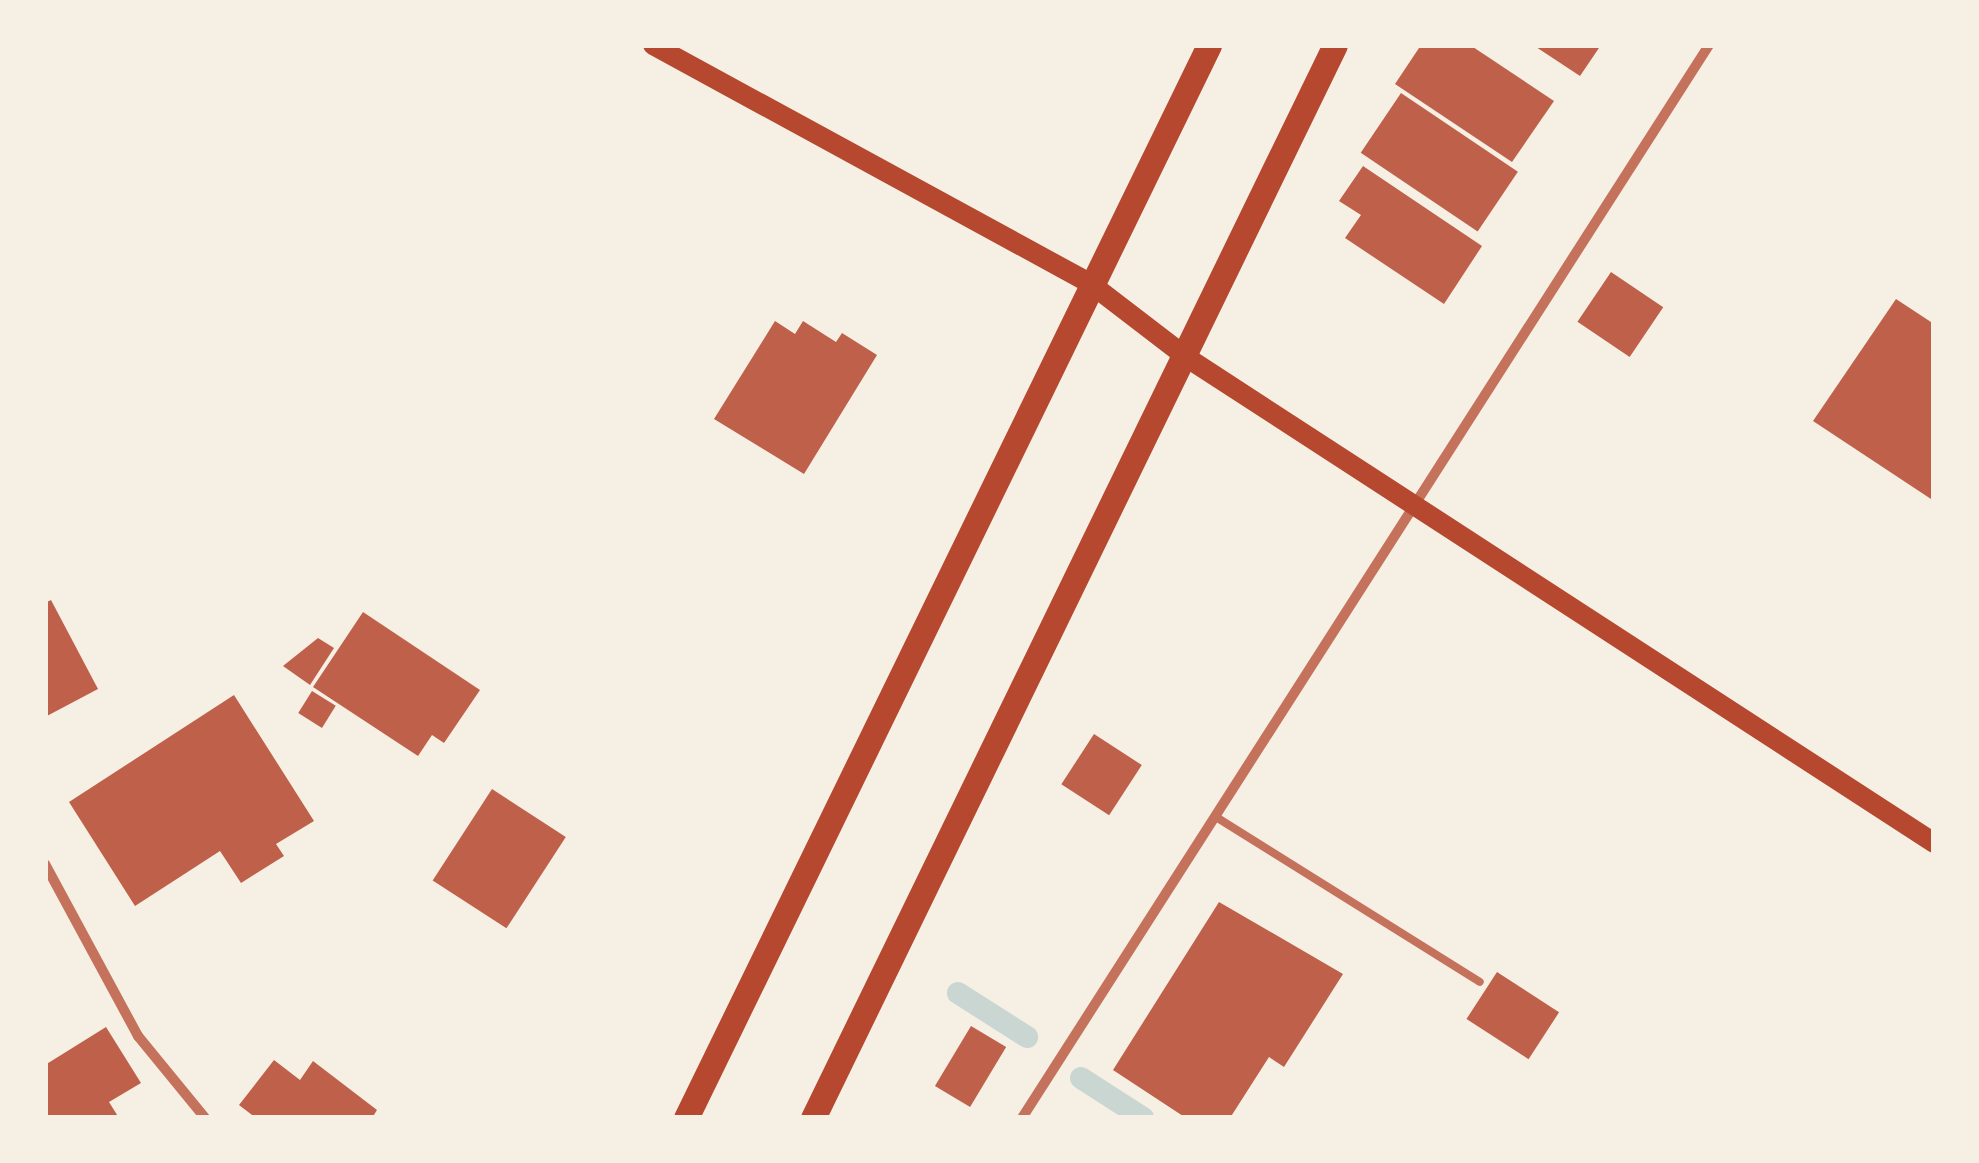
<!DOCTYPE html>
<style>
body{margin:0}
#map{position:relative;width:1979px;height:1163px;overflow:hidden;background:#f6efe4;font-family:Figtree,sans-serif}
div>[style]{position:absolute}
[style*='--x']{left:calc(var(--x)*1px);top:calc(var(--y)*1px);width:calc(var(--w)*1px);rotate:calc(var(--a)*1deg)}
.stream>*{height:22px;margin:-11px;padding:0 11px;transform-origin:11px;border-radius:11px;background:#c9d6d2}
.building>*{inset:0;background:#bf614a;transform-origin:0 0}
.service>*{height:8px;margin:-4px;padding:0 4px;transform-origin:4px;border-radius:4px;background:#c5725c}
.minor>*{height:10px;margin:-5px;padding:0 5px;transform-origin:5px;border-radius:5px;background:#c5725c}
.secondary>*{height:20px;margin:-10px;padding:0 10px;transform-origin:10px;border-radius:10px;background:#b5482f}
.primary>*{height:25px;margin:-12.5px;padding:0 12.5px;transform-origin:12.5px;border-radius:12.5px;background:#b5482f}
span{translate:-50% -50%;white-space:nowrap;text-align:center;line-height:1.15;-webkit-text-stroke:10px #f6efe4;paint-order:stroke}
.frame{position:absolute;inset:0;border:48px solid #f6efe4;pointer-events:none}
</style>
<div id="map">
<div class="stream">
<i style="--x:958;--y:993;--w:82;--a:32.5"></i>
<i style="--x:1081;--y:1078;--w:74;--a:32.8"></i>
</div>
<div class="building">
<i style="clip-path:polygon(1421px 45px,1470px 45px,1554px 101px,1512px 162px,1395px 84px)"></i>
<i style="clip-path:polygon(1533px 45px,1601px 45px,1580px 76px)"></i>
<i style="left:1401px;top:93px;width:141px;height:72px;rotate:34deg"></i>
<i style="clip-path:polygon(1363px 166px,1482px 246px,1444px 304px,1345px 238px,1361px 215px,1339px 201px)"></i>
<i style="left:1611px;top:272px;width:63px;height:60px;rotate:34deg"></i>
<i style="clip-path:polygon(1896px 299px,1934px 324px,1934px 501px,1813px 421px)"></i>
<i style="clip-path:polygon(775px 321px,795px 334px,803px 321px,836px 342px,842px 333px,877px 355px,804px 474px,714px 419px)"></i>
<i style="clip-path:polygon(51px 600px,98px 689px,45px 717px,45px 603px)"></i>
<i style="clip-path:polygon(363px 612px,480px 690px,444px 743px,432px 735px,418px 756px,313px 687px)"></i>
<i style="clip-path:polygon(318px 638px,334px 648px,310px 685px,283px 666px)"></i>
<i style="left:312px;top:691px;width:28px;height:26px;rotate:32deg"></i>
<i style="clip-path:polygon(234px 695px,314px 821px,276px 844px,284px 856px,241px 883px,220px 851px,135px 906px,69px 802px)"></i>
<i style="left:1094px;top:734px;width:57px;height:60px;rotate:33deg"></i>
<i style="left:492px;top:789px;width:88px;height:109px;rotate:33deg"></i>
<i style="clip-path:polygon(1219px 902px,1343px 974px,1284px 1067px,1269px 1057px,1230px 1118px,1186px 1118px,1113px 1070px)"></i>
<i style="left:1497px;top:972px;width:74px;height:56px;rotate:33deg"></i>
<i style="left:971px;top:1026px;width:41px;height:70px;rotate:31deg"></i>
<i style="clip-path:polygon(106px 1027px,141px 1083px,109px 1102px,119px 1118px,45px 1118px,45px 1065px)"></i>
<i style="clip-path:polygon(274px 1060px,300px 1080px,313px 1061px,377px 1110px,372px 1118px,256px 1118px,239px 1105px)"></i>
</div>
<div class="service">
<i style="--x:1216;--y:817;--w:311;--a:32"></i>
</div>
<div class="minor">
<i style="--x:45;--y:864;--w:196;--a:61.6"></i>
<i style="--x:138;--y:1036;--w:106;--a:50.7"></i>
<i style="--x:1022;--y:1118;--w:1274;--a:-57.37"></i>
</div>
<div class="secondary">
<i style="--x:653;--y:45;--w:499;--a:28.6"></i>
<i style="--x:1091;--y:284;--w:120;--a:37.5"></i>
<i style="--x:1186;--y:357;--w:892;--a:33.01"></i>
</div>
<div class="primary">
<i style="--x:686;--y:1118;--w:1194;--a:-64.01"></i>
<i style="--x:813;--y:1118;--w:1193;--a:-64.06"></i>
</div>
<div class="frame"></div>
</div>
